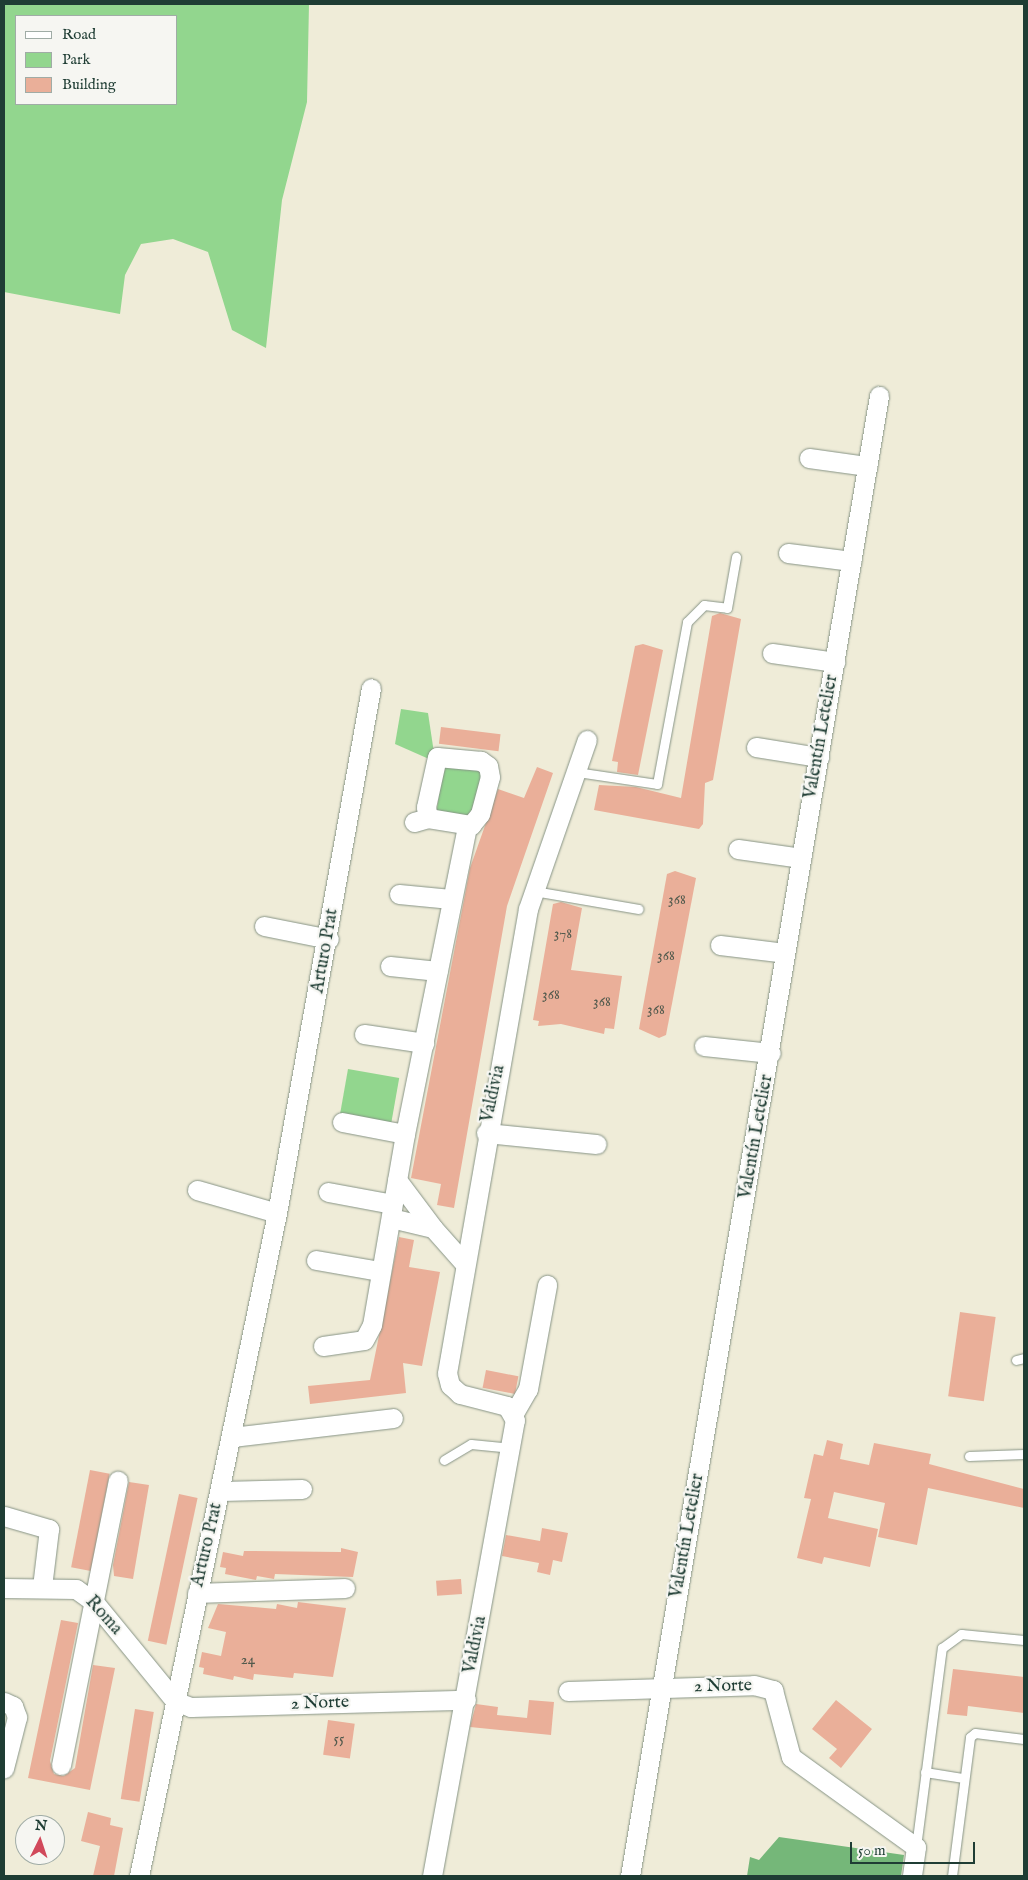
<!DOCTYPE html>
<meta charset="utf-8">
<style>
body{margin:0}
#map{position:relative;width:1028px;height:1880px;overflow:hidden;background:#efecd8;font-family:"IM FELL English",serif}
div>[style]{position:absolute}
[style*='--x']{left:calc(var(--x)*1px);top:calc(var(--y)*1px);width:calc(var(--w)*1px);rotate:calc(var(--a)*1deg)}
.green>*{inset:0;background:#92d68e;transform-origin:0 0}
.forest>*{inset:0;background:#75b779}
.building>*{inset:0;background:#eaaf99;transform-origin:0 0}
.roads{filter:drop-shadow(0 0 1px #879486) drop-shadow(0 0 1px #879486)}
.lane>*{height:9px;margin:-4.5px;padding:0 4.5px;transform-origin:4.5px;border-radius:4.5px;background:#fff}
.street>*{height:19px;margin:-9.5px;padding:0 9.5px;transform-origin:9.5px;border-radius:9.5px;background:#fff}
span{translate:-50% -50%;white-space:nowrap;text-align:center;line-height:1.15;-webkit-text-stroke:4.5px #f6f6f2;paint-order:stroke}
.number-label{font-size:15px;color:#525a4d}
.number-label span{-webkit-text-stroke-width:0}
.street-label{font-size:18px;color:#1f3d34}
.frame{position:absolute;inset:0;border:5px solid #1f3d34;pointer-events:none}
.legend{position:absolute;left:15px;top:15px;width:162px;height:90px;box-sizing:border-box;background:#f6f6f2;border:1px solid #a0aca6;margin:0;padding:6px 9px;list-style:none;font-size:15px;color:#1f3d34}
.legend li{display:flex;align-items:center;gap:10px;height:25px}
.legend b{width:25px;border:1px solid #a0aca6}
.north{position:absolute;left:15px;top:1815px;width:50px;height:50px;box-sizing:border-box;background:#f6f6f2;border:1px solid #a0aca6;border-radius:50%;rotate:4deg;font-size:14px;font-weight:700;line-height:20px;text-align:center;color:#1f3d34}
.north::after{content:'';display:block;margin:auto;width:18px;height:22px;background:#d1495b;clip-path:polygon(50% 0,100% 100%,50% 72%,0 100%)}
.scale{position:absolute;left:850px;top:1842px;width:125px;height:22px;box-sizing:border-box;border:2px solid #1f3d34;border-top:0;padding-left:6px;font-size:15px;line-height:18px;white-space:nowrap;color:#1f3d34;-webkit-text-stroke:4px #f6f6f2;paint-order:stroke}
</style>
<div id="map">
<div class="green">
<i style="clip-path:polygon(evenodd,4px 4px,309px 4px,307px 102px,282px 200px,266px 348px,232px 330px,208px 252px,173px 239px,141px 244px,125px 275px,120px 314px,4px 292px,4px 4px,16px 16px,176px 16px,176px 104px,16px 104px,16px 16px)"></i>
<i style="clip-path:polygon(401px 709px,428px 713px,434px 753px,429px 759px,395px 744px)"></i>
<i style="clip-path:polygon(444px 762px,485px 770px,469px 819px,436px 815px)"></i>
<i style="left:348px;top:1069px;width:52px;height:47px;rotate:10deg"></i>
</div>
<div class="forest">
<i style="clip-path:polygon(779px 1837px,904px 1855px,901px 1876px,747px 1876px,750px 1857px,759px 1860px)"></i>
</div>
<div class="building">
<i style="clip-path:polygon(720px 613px,741px 619px,713px 780px,705px 783px,703px 824px,699px 829px,594px 810px,599px 785px,636px 787px,681px 798px,712px 616px)"></i>
<i style="clip-path:polygon(643px 644px,663px 650px,638px 775px,617px 772px,618px 762px,612px 761px,635px 646px)"></i>
<i style="left:441px;top:727px;width:60px;height:17px;rotate:7deg"></i>
<i style="clip-path:polygon(537px 767px,553px 773px,507px 906px,454px 1208px,437px 1205px,441px 1184px,411px 1178px,470px 868px,498px 789px,524px 798px)"></i>
<i style="clip-path:polygon(675px 871px,696px 878px,666px 1035px,659px 1038px,639px 1029px,667px 874px)"></i>
<i style="clip-path:polygon(561px 902px,582px 908px,571px 970px,622px 976px,614px 1029px,605px 1028px,604px 1034px,561px 1024px,538px 1026px,539px 1021px,533px 1020px,553px 904px)"></i>
<i style="clip-path:polygon(399px 1237px,414px 1240px,409px 1267px,440px 1272px,422px 1366px,403px 1363px,406px 1393px,310px 1404px,308px 1386px,370px 1380px)"></i>
<i style="left:960px;top:1312px;width:36px;height:85px;rotate:8deg"></i>
<i style="left:486px;top:1370px;width:33px;height:18px;rotate:11deg"></i>
<i style="clip-path:polygon(827px 1440px,843px 1444px,840px 1459px,869px 1465px,874px 1443px,931px 1454px,929px 1464px,1024px 1489px,1024px 1508px,928px 1488px,917px 1545px,878px 1537px,885px 1503px,834px 1492px,828px 1518px,878px 1529px,870px 1567px,824px 1557px,822px 1564px,797px 1558px,811px 1499px,804px 1498px,814px 1454px,823px 1456px)"></i>
<i style="left:90px;top:1470px;width:20px;height:99px;rotate:11deg"></i>
<i style="clip-path:polygon(129px 1482px,149px 1485px,133px 1579px,114px 1576px,113px 1565px)"></i>
<i style="left:179px;top:1494px;width:19px;height:150px;rotate:12deg"></i>
<i style="clip-path:polygon(542px 1528px,568px 1533px,562px 1562px,553px 1560px,550px 1575px,537px 1572px,539px 1563px,502px 1556px,506px 1535px,540px 1541px)"></i>
<i style="clip-path:polygon(341px 1548px,358px 1552px,353px 1577px,275px 1574px,274px 1579px,257px 1576px,256px 1580px,225px 1574px,226px 1568px,220px 1567px,223px 1552px,243px 1556px,244px 1551px,341px 1552px)"></i>
<i style="left:461px;top:1579px;width:15px;height:25px;rotate:86deg"></i>
<i style="clip-path:polygon(298px 1602px,346px 1608px,333px 1677px,294px 1673px,293px 1678px,254px 1674px,253px 1680px,234px 1676px,233px 1680px,203px 1674px,204px 1668px,199px 1667px,202px 1652px,221px 1656px,226px 1632px,208px 1628px,218px 1604px,276px 1609px,277px 1604px,297px 1608px)"></i>
<i style="clip-path:polygon(61px 1620px,78px 1623px,50px 1761px,54px 1774px,64px 1776px,75px 1768px,93px 1665px,115px 1668px,90px 1790px,28px 1778px)"></i>
<i style="clip-path:polygon(953px 1669px,1024px 1677px,1024px 1713px,968px 1706px,967px 1716px,947px 1714px)"></i>
<i style="clip-path:polygon(529px 1700px,554px 1702px,551px 1735px,470px 1727px,476px 1704px,498px 1707px,497px 1715px,527px 1718px)"></i>
<i style="clip-path:polygon(836px 1700px,872px 1729px,841px 1768px,829px 1758px,837px 1749px,812px 1729px)"></i>
<i style="left:135px;top:1709px;width:19px;height:91px;rotate:9deg"></i>
<i style="left:328px;top:1720px;width:27px;height:35px;rotate:8deg"></i>
<i style="clip-path:polygon(88px 1812px,111px 1818px,110px 1825px,123px 1828px,114px 1876px,93px 1876px,100px 1846px,81px 1841px)"></i>
</div>
<div class="roads">
<div class="lane">
<i style="--x:577;--y:772;--w:81;--a:8.5"></i>
<i style="--x:657;--y:784;--w:165;--a:-79.5"></i>
<i style="--x:687;--y:622;--w:24;--a:-45"></i>
<i style="--x:704;--y:605;--w:23;--a:7"></i>
<i style="--x:727;--y:608;--w:52;--a:-80"></i>
<i style="--x:534;--y:891;--w:106;--a:9.8"></i>
<i style="--x:1016;--y:1360;--w:8;--a:-14"></i>
<i style="--x:969;--y:1456;--w:55;--a:-2.1"></i>
<i style="--x:444;--y:1460;--w:31;--a:-31"></i>
<i style="--x:471;--y:1444;--w:41;--a:5.6"></i>
<i style="--x:925;--y:1772;--w:39;--a:9"></i>
<i style="--x:916;--y:1847;--w:201;--a:-82.6"></i>
<i style="--x:942;--y:1648;--w:24;--a:-36"></i>
<i style="--x:961;--y:1634;--w:63;--a:5.4"></i>
<i style="--x:952;--y:1876;--w:140;--a:-82.6"></i>
<i style="--x:970;--y:1737;--w:6;--a:-39"></i>
<i style="--x:975;--y:1733;--w:49;--a:7"></i>
</div>
<div class="street">
<i style="--x:809;--y:458;--w:59;--a:7.9"></i>
<i style="--x:788;--y:553;--w:64;--a:7.2"></i>
<i style="--x:772;--y:653;--w:64;--a:8.1"></i>
<i style="--x:756;--y:747;--w:64;--a:9"></i>
<i style="--x:414;--y:822;--w:15;--a:-16"></i>
<i style="--x:428;--y:818;--w:44;--a:9.2"></i>
<i style="--x:471;--y:825;--w:14;--a:-51"></i>
<i style="--x:480;--y:814;--w:38;--a:-75"></i>
<i style="--x:490;--y:777;--w:11;--a:-100"></i>
<i style="--x:488;--y:766;--w:9;--a:-144"></i>
<i style="--x:481;--y:761;--w:44;--a:-174.8"></i>
<i style="--x:437;--y:757;--w:51;--a:102.4"></i>
<i style="--x:426;--y:807;--w:11;--a:80"></i>
<i style="--x:738;--y:849;--w:64;--a:8.1"></i>
<i style="--x:399;--y:894;--w:52;--a:5.5"></i>
<i style="--x:264;--y:926;--w:66;--a:11.3"></i>
<i style="--x:720;--y:945;--w:65;--a:7"></i>
<i style="--x:390;--y:966;--w:48;--a:5.9"></i>
<i style="--x:364;--y:1034;--w:61;--a:8.5"></i>
<i style="--x:704;--y:1046;--w:67;--a:6"></i>
<i style="--x:342;--y:1122;--w:64;--a:10.8"></i>
<i style="--x:486;--y:1133;--w:111;--a:5.7"></i>
<i style="--x:397;--y:1180;--w:60;--a:53.1"></i>
<i style="--x:197;--y:1190;--w:83;--a:16"></i>
<i style="--x:328;--y:1192;--w:65;--a:10.6"></i>
<i style="--x:391;--y:1218;--w:43;--a:13.4"></i>
<i style="--x:433;--y:1228;--w:48;--a:48.4"></i>
<i style="--x:316;--y:1260;--w:65;--a:9.8"></i>
<i style="--x:323;--y:1346;--w:41;--a:-8.3"></i>
<i style="--x:364;--y:1340;--w:17;--a:-62"></i>
<i style="--x:372;--y:1325;--w:194;--a:-80.2"></i>
<i style="--x:405;--y:1134;--w:313;--a:-78.6"></i>
<i style="--x:514;--y:1413;--w:28;--a:-60"></i>
<i style="--x:528;--y:1389;--w:106;--a:-79.6"></i>
<i style="--x:232;--y:1437;--w:162;--a:-6.7"></i>
<i style="--x:221;--y:1491;--w:81;--a:-1.4"></i>
<i style="--x:4;--y:1516;--w:47;--a:16.1"></i>
<i style="--x:49;--y:1529;--w:58;--a:96.9"></i>
<i style="--x:4;--y:1588;--w:72;--a:0.8"></i>
<i style="--x:76;--y:1589;--w:22;--a:36"></i>
<i style="--x:94;--y:1602;--w:128;--a:50.7"></i>
<i style="--x:175;--y:1701;--w:17;--a:21"></i>
<i style="--x:191;--y:1707;--w:275;--a:-1.5"></i>
<i style="--x:197;--y:1593;--w:148;--a:-1.9"></i>
<i style="--x:568;--y:1691;--w:186;--a:-1.8"></i>
<i style="--x:754;--y:1685;--w:20;--a:15"></i>
<i style="--x:773;--y:1690;--w:69;--a:75"></i>
<i style="--x:791;--y:1757;--w:154;--a:35.8"></i>
<i style="--x:916;--y:1847;--w:29;--a:98"></i>
<i style="--x:4;--y:1702;--w:10;--a:24"></i>
<i style="--x:13;--y:1706;--w:12;--a:70"></i>
<i style="--x:17;--y:1717;--w:53;--a:104.3"></i>
<i style="--x:61;--y:1765;--w:290;--a:-78.7"></i>
<i style="--x:139;--y:1876;--w:677;--a:-78.24"></i>
<i style="--x:277;--y:1213;--w:533;--a:-79.85"></i>
<i style="--x:432;--y:1876;--w:463;--a:-79.7"></i>
<i style="--x:515;--y:1420;--w:16;--a:-120"></i>
<i style="--x:507;--y:1406;--w:49;--a:-165.7"></i>
<i style="--x:460;--y:1394;--w:13;--a:-138"></i>
<i style="--x:450;--y:1385;--w:12;--a:-104"></i>
<i style="--x:447;--y:1373;--w:471;--a:-80.1"></i>
<i style="--x:528;--y:909;--w:179;--a:-70.8"></i>
<i style="--x:630;--y:1876;--w:1501;--a:-80.45"></i>
</div>
</div>
<div class="number-label">
<span style="left:677px;top:900px">368</span>
<span style="left:563px;top:934px">378</span>
<span style="left:666px;top:956px">368</span>
<span style="left:551px;top:995px">368</span>
<span style="left:602px;top:1002px">368</span>
<span style="left:656px;top:1010px">368</span>
<span style="left:248px;top:1660px">24</span>
<span style="left:339px;top:1739px">55</span>
</div>
<div class="street-label">
<span style="left:822px;top:737px;rotate:-80deg">Valentín Letelier</span>
<span style="left:326px;top:951px;rotate:-80deg">Arturo Prat</span>
<span style="left:494px;top:1094px;rotate:-78deg">Valdivia</span>
<span style="left:757px;top:1137px;rotate:-80deg">Valentín Letelier</span>
<span style="left:688px;top:1536px;rotate:-80deg">Valentín Letelier</span>
<span style="left:208px;top:1545px;rotate:-77deg">Arturo Prat</span>
<span style="left:103px;top:1616px;rotate:48deg">Roma</span>
<span style="left:476px;top:1645px;rotate:-79deg">Valdivia</span>
<span style="left:723px;top:1687px;rotate:-1deg">2 Norte</span>
<span style="left:320px;top:1704px;rotate:-2deg">2 Norte</span>
</div>
<div class="frame"></div>
<ul class="legend">
<li><b style="height:6px;background:#fff"></b>Road</li>
<li><b style="height:14px;background:#92d68e"></b>Park</li>
<li><b style="height:14px;background:#eaaf99"></b>Building</li>
</ul>
<div class="north">N</div>
<div class="scale">50 m</div>
</div>
